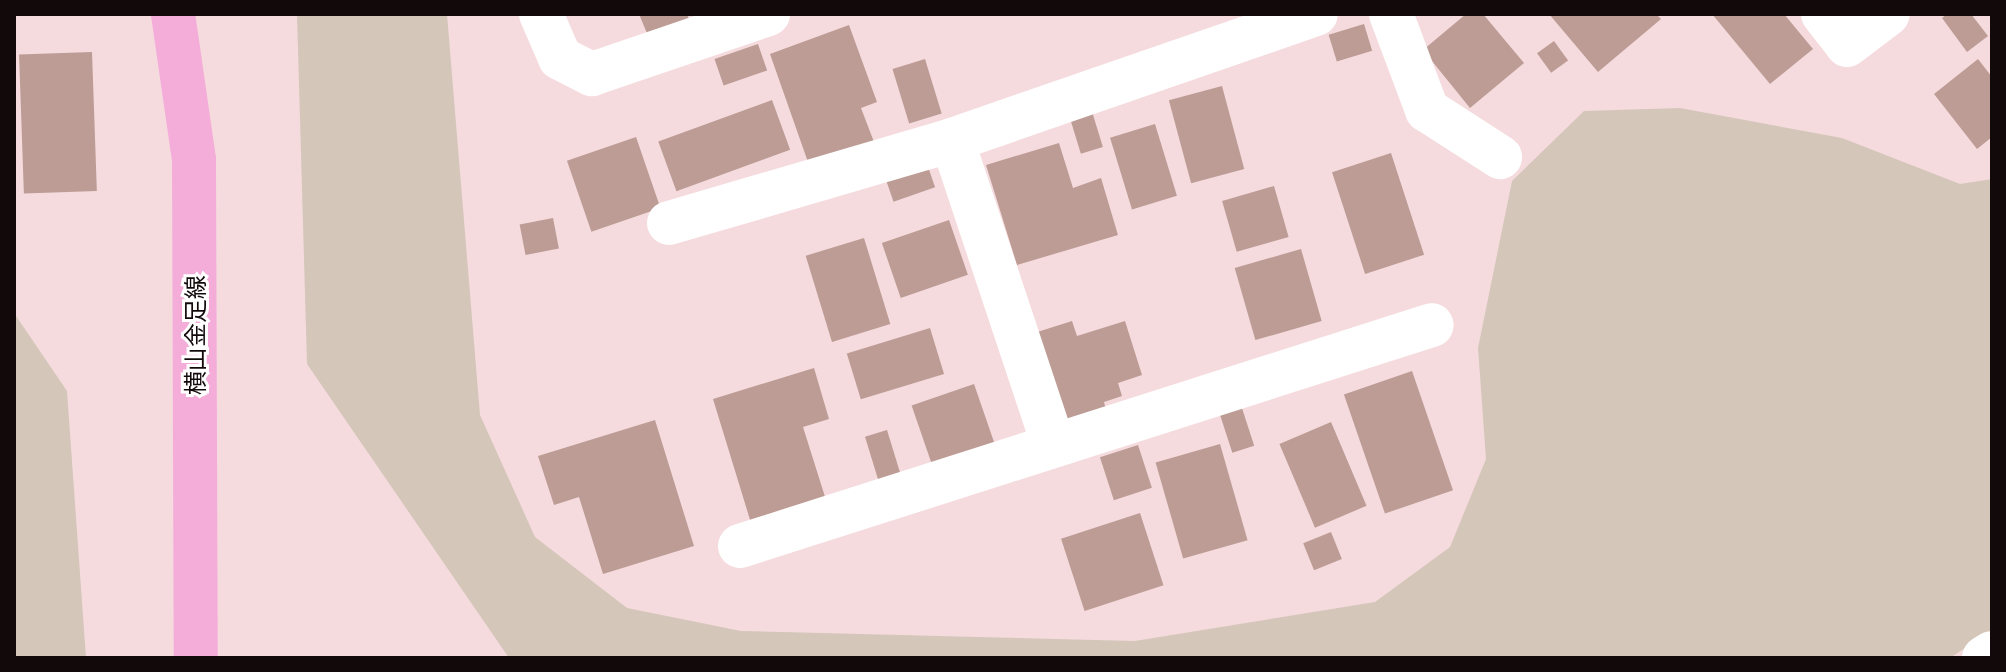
<!DOCTYPE html>
<meta charset="utf-8">
<style>
body{margin:0}
#map{position:relative;width:2006px;height:672px;overflow:hidden;background:#f5dbde;font-family:Lato,"Noto Sans JP",sans-serif}
div>[style]{position:absolute}
[style*='--x']{left:calc(var(--x)*1px);top:calc(var(--y)*1px);width:calc(var(--w)*1px);rotate:calc(var(--a)*1deg)}
.green>*{inset:0;background:#d5c6ba}
.building>*{inset:0;background:#bc9c94;transform-origin:0 0}
.minor>*{height:44px;margin:-22px;padding:0 22px;transform-origin:22px;border-radius:22px;background:#fff}
.major>*{height:44px;margin:-22px;padding:0 22px;transform-origin:22px;border-radius:22px;background:#f4add9}
span{translate:-50% -50%;white-space:nowrap;text-align:center;line-height:1.15;-webkit-text-stroke:6px #fff;paint-order:stroke}
.street-label{font-size:24px;color:#12090b}
.frame{position:absolute;inset:0;border:16px solid #12090b;pointer-events:none}
</style>
<div id="map">
<div class="green">
<i style="clip-path:polygon(297px 14px,447px 14px,480px 415px,535px 537px,627px 608px,741px 631px,1135px 641px,1375px 602px,1450px 547px,1486px 459px,1478px 348px,1512px 181px,1584px 111px,1680px 108px,1842px 138px,1960px 184px,1992px 179px,1992px 630px,1950px 658px,509px 658px,307px 364px)"></i>
<i style="clip-path:polygon(14px 313px,67px 391px,86px 658px,14px 658px)"></i>
</div>
<div class="building">
<i style="clip-path:polygon(639px 14px,687px 14px,692px 27px,651px 43px)"></i>
<i style="clip-path:polygon(1466px 14px,1483px 14px,1524px 63px,1470px 108px,1423px 50px)"></i>
<i style="clip-path:polygon(1549px 14px,1656px 14px,1661px 19px,1598px 72px)"></i>
<i style="clip-path:polygon(1712px 14px,1784px 14px,1813px 49px,1770px 84px)"></i>
<i style="clip-path:polygon(1947px 14px,1971px 14px,1988px 36px,1967px 52px,1942px 18px)"></i>
<i style="left:1364px;top:24px;width:28px;height:37px;rotate:73deg"></i>
<i style="clip-path:polygon(849px 25px,877px 102px,861px 108px,874px 142px,809px 165px,770px 54px)"></i>
<i style="left:1554px;top:41px;width:24px;height:21px;rotate:54deg"></i>
<i style="left:758px;top:44px;width:28px;height:46px;rotate:71deg"></i>
<i style="left:92px;top:52px;width:139px;height:73px;rotate:88deg"></i>
<i style="left:925px;top:59px;width:57px;height:34px;rotate:73deg"></i>
<i style="clip-path:polygon(1978px 59px,1992px 77px,1992px 137px,1977px 149px,1934px 94px)"></i>
<i style="left:1222px;top:86px;width:86px;height:55px;rotate:75deg"></i>
<i style="left:772px;top:100px;width:53px;height:121px;rotate:70deg"></i>
<i style="left:1090px;top:105px;width:44px;height:23px;rotate:73deg"></i>
<i style="left:1155px;top:124px;width:75px;height:47px;rotate:73deg"></i>
<i style="left:636px;top:137px;width:75px;height:73px;rotate:71deg"></i>
<i style="clip-path:polygon(1059px 143px,1073px 188px,1101px 178px,1118px 235px,1017px 265px,986px 165px)"></i>
<i style="left:1391px;top:153px;width:107px;height:62px;rotate:72deg"></i>
<i style="left:925px;top:158px;width:31px;height:44px;rotate:71deg"></i>
<i style="left:1274px;top:186px;width:53px;height:54px;rotate:74deg"></i>
<i style="left:553px;top:218px;width:31px;height:34px;rotate:79deg"></i>
<i style="left:949px;top:220px;width:58px;height:71px;rotate:71deg"></i>
<i style="left:864px;top:238px;width:90px;height:61px;rotate:73deg"></i>
<i style="left:1301px;top:249px;width:75px;height:69px;rotate:74deg"></i>
<i style="clip-path:polygon(1072px 321px,1077px 336px,1125px 321px,1142px 375px,1118px 383px,1122px 396px,1104px 402px,1107px 414px,1061px 428px,1031px 334px)"></i>
<i style="left:930px;top:328px;width:48px;height:87px;rotate:73deg"></i>
<i style="clip-path:polygon(814px 368px,829px 419px,803px 427px,826px 500px,751px 523px,713px 399px)"></i>
<i style="left:1412px;top:371px;width:126px;height:72px;rotate:71deg"></i>
<i style="left:974px;top:384px;width:62px;height:66px;rotate:71deg"></i>
<i style="left:1240px;top:402px;width:46px;height:23px;rotate:72deg"></i>
<i style="clip-path:polygon(655px 420px,694px 546px,603px 574px,579px 497px,554px 505px,538px 456px)"></i>
<i style="left:1331px;top:422px;width:91px;height:56px;rotate:67deg"></i>
<i style="left:887px;top:430px;width:45px;height:23px;rotate:73deg"></i>
<i style="left:1220px;top:444px;width:100px;height:67px;rotate:74deg"></i>
<i style="left:1138px;top:445px;width:45px;height:40px;rotate:72deg"></i>
<i style="left:1140px;top:513px;width:76px;height:83px;rotate:72deg"></i>
<i style="left:1331px;top:532px;width:29px;height:30px;rotate:68deg"></i>
</div>
<div class="minor">
<i style="--x:541;--y:14;--w:48;--a:66.6"></i>
<i style="--x:560;--y:58;--w:36;--a:27"></i>
<i style="--x:592;--y:74;--w:186;--a:-18.8"></i>
<i style="--x:1391;--y:14;--w:103;--a:69.4"></i>
<i style="--x:1427;--y:110;--w:87;--a:32.8"></i>
<i style="--x:1823;--y:14;--w:39;--a:52"></i>
<i style="--x:1847;--y:45;--w:51;--a:-37.1"></i>
<i style="--x:952;--y:140;--w:320;--a:71.6"></i>
<i style="--x:669;--y:223;--w:295;--a:-16.3"></i>
<i style="--x:952;--y:140;--w:385;--a:-19.1"></i>
<i style="--x:740;--y:546;--w:726;--a:-17.71"></i>
<i style="--x:1984;--y:658;--w:9;--a:-32"></i>
</div>
<div class="major">
<i style="--x:173;--y:14;--w:148;--a:81.8"></i>
<i style="--x:194;--y:160;--w:498;--a:89.8"></i>
</div>
<div class="street-label">
<span style="left:195px;top:335px;rotate:-90deg">横山金足線</span>
</div>
<div class="frame"></div>
</div>
